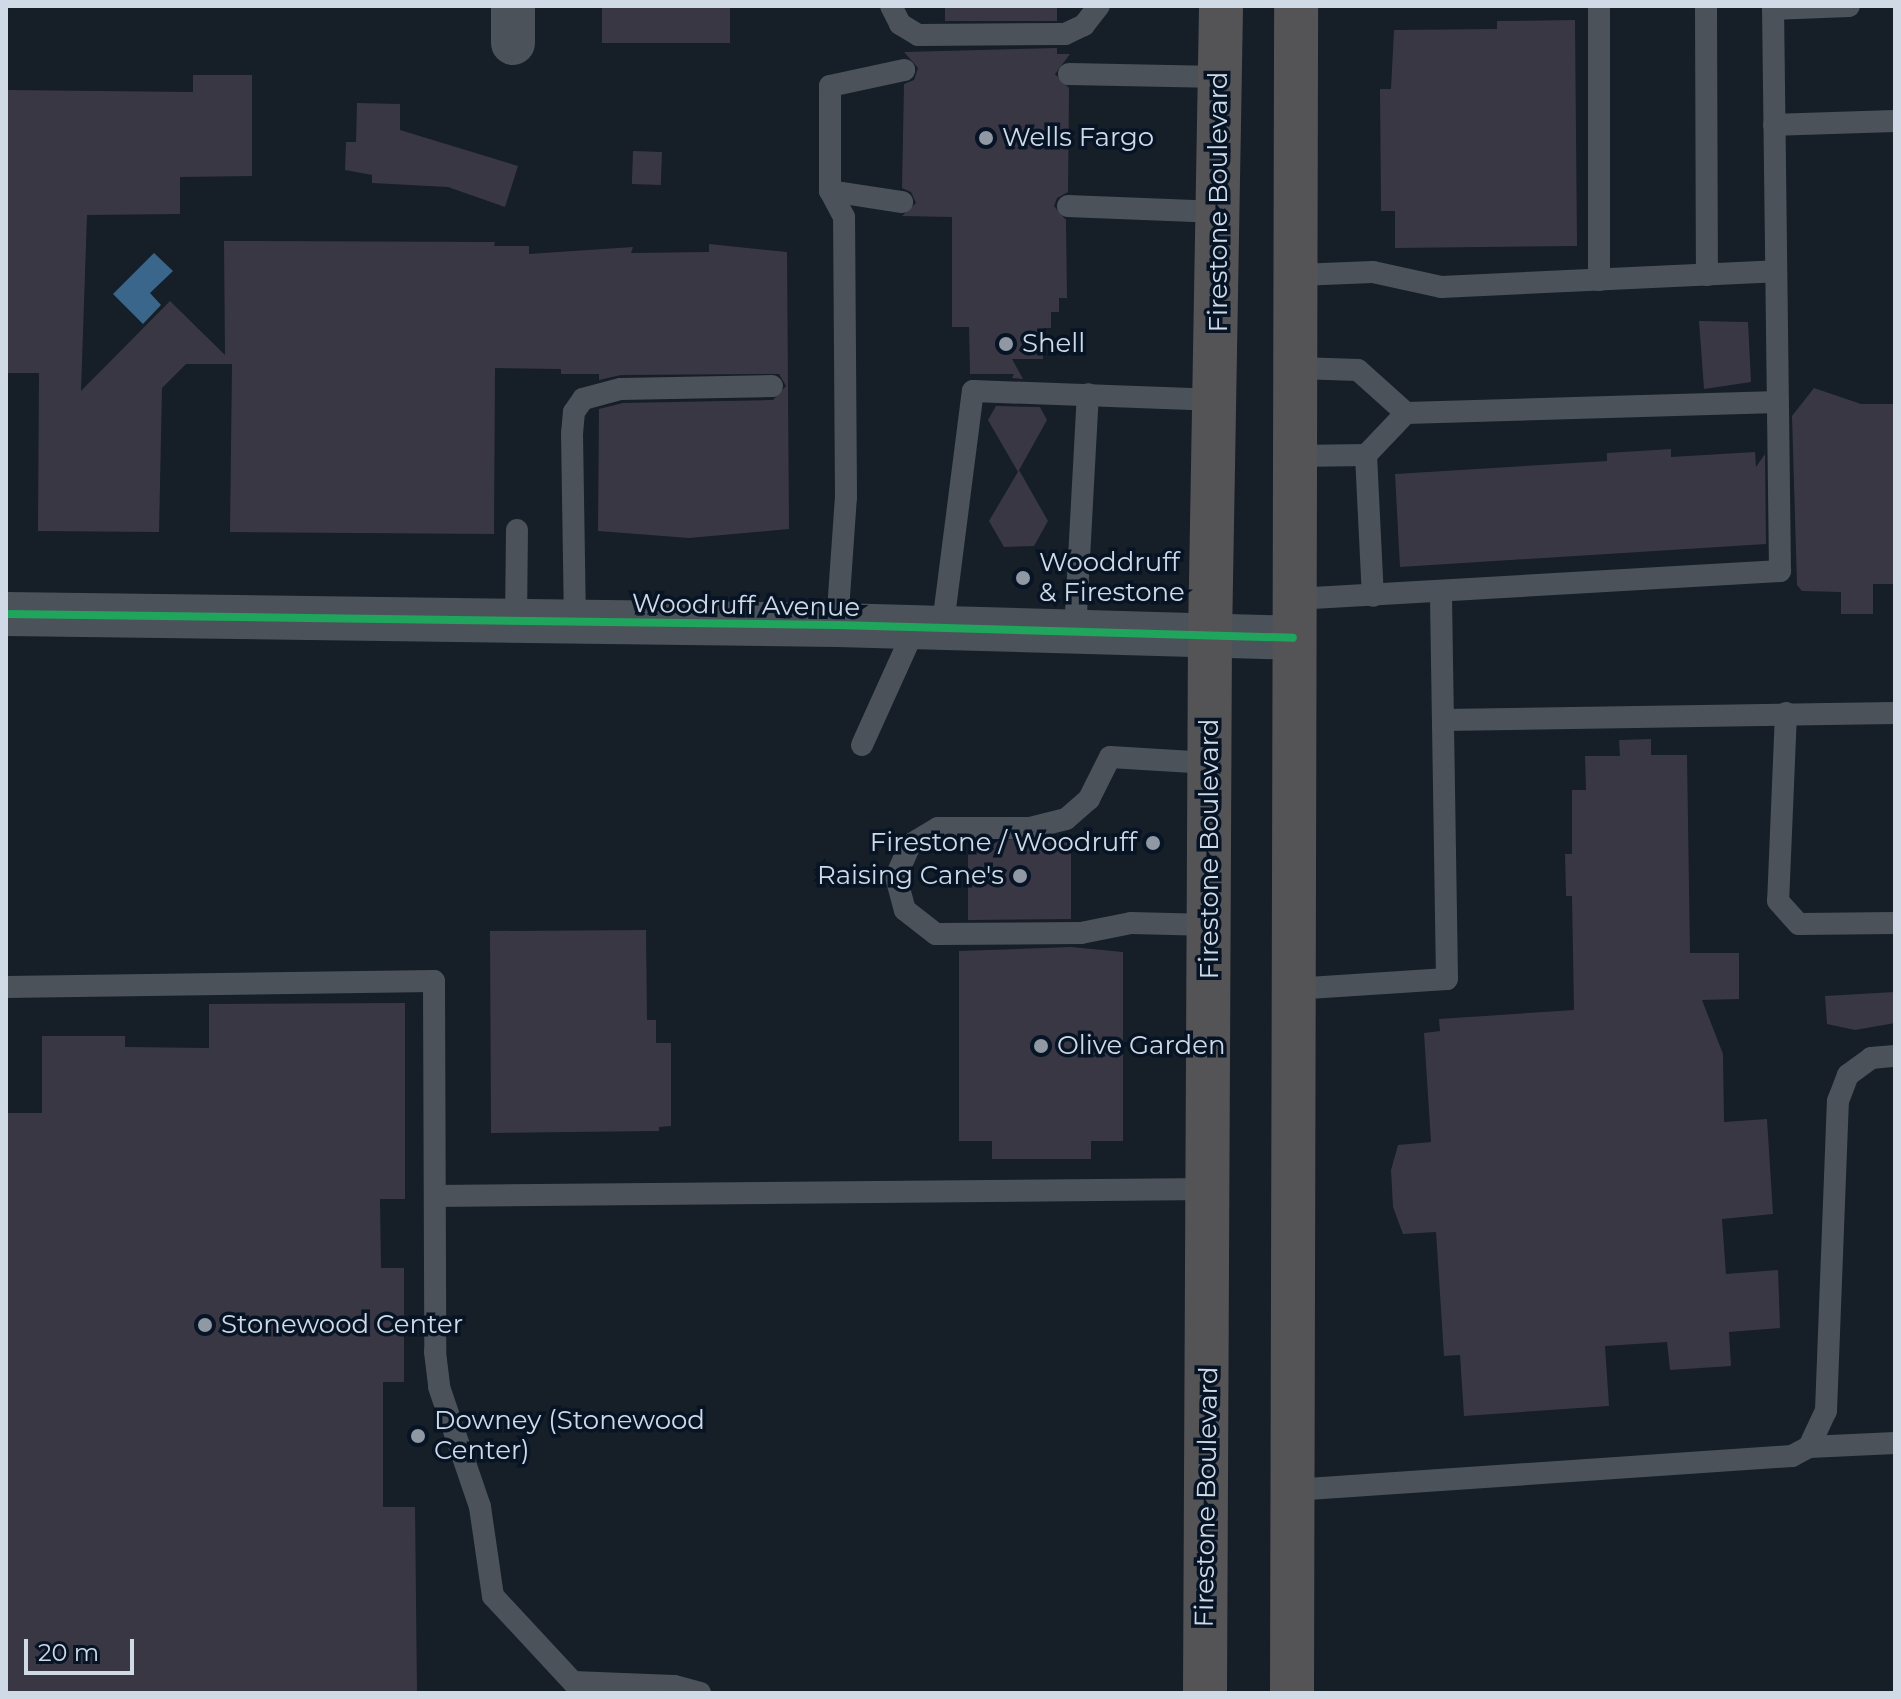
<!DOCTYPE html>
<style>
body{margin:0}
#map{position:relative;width:1901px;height:1699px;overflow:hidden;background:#161e27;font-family:Montserrat,sans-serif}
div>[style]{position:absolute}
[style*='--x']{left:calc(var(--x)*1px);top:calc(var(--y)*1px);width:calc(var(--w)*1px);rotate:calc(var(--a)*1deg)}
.water>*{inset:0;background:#3a668c}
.building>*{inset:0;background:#3a3744;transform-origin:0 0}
.service>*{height:22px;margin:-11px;padding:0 11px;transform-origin:11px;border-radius:11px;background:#4c525a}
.minor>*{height:44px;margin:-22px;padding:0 22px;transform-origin:22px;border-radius:22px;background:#4c525a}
.tertiary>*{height:44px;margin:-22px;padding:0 22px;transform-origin:22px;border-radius:22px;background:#4c525a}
.primary>*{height:44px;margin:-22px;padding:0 22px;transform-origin:22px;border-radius:22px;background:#545457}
.cycleway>*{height:8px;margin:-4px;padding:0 4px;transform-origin:4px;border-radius:4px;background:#20a55d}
.dots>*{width:22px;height:22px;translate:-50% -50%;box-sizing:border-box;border:4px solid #061425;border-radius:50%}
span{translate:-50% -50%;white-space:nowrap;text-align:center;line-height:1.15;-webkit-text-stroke:7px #061425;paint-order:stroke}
.poi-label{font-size:26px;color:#d0dae6}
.left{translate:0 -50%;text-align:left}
.right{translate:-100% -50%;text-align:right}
.street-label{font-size:26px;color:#d0dae6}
.frame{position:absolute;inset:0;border:8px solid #d0dae6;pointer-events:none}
.scale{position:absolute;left:24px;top:1639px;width:110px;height:36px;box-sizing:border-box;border:4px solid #d0dae6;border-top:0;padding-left:10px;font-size:24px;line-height:28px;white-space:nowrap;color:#d0dae6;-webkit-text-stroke:6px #061425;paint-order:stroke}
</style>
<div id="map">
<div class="water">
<i style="clip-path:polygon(154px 253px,173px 271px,150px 293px,161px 305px,143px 324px,113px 294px)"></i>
</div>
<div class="building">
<i style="left:602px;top:6px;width:128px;height:37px"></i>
<i style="left:945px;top:6px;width:112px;height:15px"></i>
<i style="clip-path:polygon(1575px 20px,1577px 246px,1395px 248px,1395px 211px,1381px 211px,1380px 89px,1391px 89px,1394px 30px,1497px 29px,1497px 21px)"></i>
<i style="clip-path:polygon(1057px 48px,1057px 54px,1070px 54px,1055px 74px,1069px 88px,1068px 192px,1057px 198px,1054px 206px,1066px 220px,1067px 298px,1059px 298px,1059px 312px,1051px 312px,1051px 328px,1044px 328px,1043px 359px,1012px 359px,1023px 379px,1012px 378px,1014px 374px,970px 374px,969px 327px,952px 327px,952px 217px,902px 216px,916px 203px,911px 192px,902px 188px,904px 84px,914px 80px,918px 68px,904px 52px)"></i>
<i style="clip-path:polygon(193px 75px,252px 75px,252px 176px,180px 177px,180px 214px,87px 215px,81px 391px,170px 301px,225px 355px,224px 241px,495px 242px,494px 246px,529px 246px,529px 254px,633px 247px,631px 253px,709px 252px,709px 244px,787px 252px,789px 529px,689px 538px,598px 531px,599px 409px,623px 403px,773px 400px,786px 386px,779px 374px,621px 375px,599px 380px,599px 374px,561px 374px,561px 369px,495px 368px,494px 534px,230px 532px,232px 364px,186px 364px,162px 388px,159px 532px,38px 531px,39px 373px,6px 373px,6px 90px,193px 92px)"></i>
<i style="clip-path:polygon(357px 103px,400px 104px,400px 130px,518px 166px,505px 207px,448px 187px,372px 183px,372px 175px,345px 170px,346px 142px,356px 142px)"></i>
<i style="left:633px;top:151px;width:29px;height:33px;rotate:2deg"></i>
<i style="clip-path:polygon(1699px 321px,1748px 322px,1751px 382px,1704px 389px)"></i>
<i style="clip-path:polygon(1814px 388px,1861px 404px,1895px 404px,1895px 584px,1873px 584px,1873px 614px,1841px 614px,1841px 592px,1802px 591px,1797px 585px,1792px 416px)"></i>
<i style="clip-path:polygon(996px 406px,1040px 407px,1047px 420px,1018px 472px,988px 420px)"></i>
<i style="clip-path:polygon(1671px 449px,1671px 457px,1755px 452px,1756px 467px,1765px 454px,1766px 544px,1400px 567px,1395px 474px,1607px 461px,1607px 453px)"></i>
<i style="clip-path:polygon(1019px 470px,1048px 521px,1034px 546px,1004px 547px,989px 521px)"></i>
<i style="clip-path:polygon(1651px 739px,1651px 755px,1687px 755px,1690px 953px,1739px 953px,1739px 999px,1702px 1000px,1723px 1054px,1724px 1122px,1767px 1119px,1773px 1214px,1722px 1219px,1726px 1274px,1778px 1270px,1780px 1328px,1729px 1332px,1731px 1366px,1670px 1370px,1667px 1342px,1605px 1346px,1609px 1406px,1464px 1416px,1460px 1355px,1444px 1356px,1436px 1232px,1403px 1234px,1393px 1207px,1391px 1170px,1398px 1145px,1431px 1142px,1424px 1033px,1440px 1031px,1439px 1019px,1574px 1010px,1572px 896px,1566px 896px,1565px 854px,1572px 854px,1572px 790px,1586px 790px,1585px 756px,1620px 756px,1619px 740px)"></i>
<i style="clip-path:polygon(1053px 837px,1071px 837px,1071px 919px,968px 920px,968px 842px)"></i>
<i style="clip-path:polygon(646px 930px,647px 1020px,656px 1020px,656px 1043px,671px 1043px,671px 1126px,659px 1127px,659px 1131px,491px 1133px,490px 931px)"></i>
<i style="clip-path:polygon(1071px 947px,1123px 952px,1123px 1141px,1091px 1141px,1091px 1159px,992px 1159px,992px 1141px,959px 1141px,959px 951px)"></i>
<i style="clip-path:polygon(1895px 992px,1895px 1023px,1855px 1030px,1827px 1024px,1825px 996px)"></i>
<i style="clip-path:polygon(405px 1003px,405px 1199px,380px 1199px,381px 1268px,404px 1268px,404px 1382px,383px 1382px,383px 1507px,415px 1507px,417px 1693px,6px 1693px,6px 1113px,42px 1113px,42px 1036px,125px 1036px,125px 1047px,209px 1048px,209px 1004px)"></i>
</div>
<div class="service">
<i style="--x:891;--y:6;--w:20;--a:63"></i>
<i style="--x:900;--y:24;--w:21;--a:31"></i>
<i style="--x:918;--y:35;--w:147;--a:-0.4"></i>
<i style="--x:1065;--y:34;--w:21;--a:-25"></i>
<i style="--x:1084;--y:25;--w:24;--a:-52"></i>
<i style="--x:1599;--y:6;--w:274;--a:90"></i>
<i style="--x:1706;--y:6;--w:269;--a:89.8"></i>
<i style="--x:1773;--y:9;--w:76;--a:-2.3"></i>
<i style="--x:1069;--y:74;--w:151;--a:1.1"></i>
<i style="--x:1774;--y:125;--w:121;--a:-1.9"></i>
<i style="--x:830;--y:191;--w:73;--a:8.7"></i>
<i style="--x:1068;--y:206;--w:151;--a:2.3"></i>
<i style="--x:1298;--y:275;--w:75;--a:-2.3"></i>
<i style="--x:1373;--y:272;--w:70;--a:12.4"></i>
<i style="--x:1441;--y:287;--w:335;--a:-2.7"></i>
<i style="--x:1298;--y:368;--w:60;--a:1.9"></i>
<i style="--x:1358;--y:370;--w:64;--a:41.9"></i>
<i style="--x:1406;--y:413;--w:58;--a:133.6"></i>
<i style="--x:1406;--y:413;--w:372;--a:-1.7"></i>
<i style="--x:1297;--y:456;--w:69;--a:-0.8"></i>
<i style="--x:1366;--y:455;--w:141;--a:87.2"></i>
<i style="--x:1295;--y:599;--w:486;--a:-3.3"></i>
<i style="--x:1780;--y:571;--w:565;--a:-90.71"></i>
<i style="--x:516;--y:623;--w:93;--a:-89.4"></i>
<i style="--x:575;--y:624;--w:190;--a:-90.9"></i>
<i style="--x:572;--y:434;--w:22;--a:-85"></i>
<i style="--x:574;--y:412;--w:16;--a:-55"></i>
<i style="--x:583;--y:399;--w:39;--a:-15"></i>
<i style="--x:621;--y:389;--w:151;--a:-1.1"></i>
<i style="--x:837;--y:625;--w:128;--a:-86"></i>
<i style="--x:846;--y:497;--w:280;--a:-90.4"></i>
<i style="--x:844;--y:217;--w:30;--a:-118"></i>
<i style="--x:830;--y:191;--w:105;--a:-90"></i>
<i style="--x:830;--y:86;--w:76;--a:-12.2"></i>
<i style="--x:942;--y:632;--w:243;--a:-82.7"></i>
<i style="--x:973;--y:391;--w:245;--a:2.1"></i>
<i style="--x:1075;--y:632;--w:238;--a:-86.9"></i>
<i style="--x:1786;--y:713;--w:188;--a:92.4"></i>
<i style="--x:1778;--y:901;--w:31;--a:48"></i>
<i style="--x:1799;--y:924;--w:96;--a:-0.6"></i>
<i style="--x:1444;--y:720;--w:451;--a:-0.9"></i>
<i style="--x:862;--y:745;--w:126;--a:-65.7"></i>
<i style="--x:1209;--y:763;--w:99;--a:-176.5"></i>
<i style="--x:1110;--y:757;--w:47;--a:116.6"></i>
<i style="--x:1089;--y:799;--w:30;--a:139"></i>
<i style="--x:1066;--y:819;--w:36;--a:166"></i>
<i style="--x:1031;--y:828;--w:93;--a:180"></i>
<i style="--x:938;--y:828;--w:33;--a:149"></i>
<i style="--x:910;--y:845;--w:35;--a:114"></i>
<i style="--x:896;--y:877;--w:34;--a:75"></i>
<i style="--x:905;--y:910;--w:39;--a:38"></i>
<i style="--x:936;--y:934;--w:145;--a:-0.4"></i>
<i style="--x:1081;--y:933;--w:51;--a:-11.3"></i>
<i style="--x:1131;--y:923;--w:80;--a:1.4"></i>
<i style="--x:6;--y:987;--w:428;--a:-0.8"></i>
<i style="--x:434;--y:981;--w:371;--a:89.8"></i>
<i style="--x:435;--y:1352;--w:35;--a:83"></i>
<i style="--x:439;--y:1387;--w:127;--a:71.1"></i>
<i style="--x:480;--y:1507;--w:90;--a:81.7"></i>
<i style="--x:493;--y:1596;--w:117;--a:47.1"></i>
<i style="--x:573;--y:1682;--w:101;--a:2.3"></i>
<i style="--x:674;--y:1686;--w:27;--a:15"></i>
<i style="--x:1293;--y:989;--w:154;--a:-3.7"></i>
<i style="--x:1447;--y:979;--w:387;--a:-90.9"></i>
<i style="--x:435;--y:1196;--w:775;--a:-0.52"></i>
<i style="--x:1809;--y:1447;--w:86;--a:-2.7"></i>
<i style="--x:1293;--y:1490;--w:500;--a:-3.9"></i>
<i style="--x:1792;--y:1456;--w:19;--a:-28"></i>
<i style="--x:1809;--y:1447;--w:40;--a:-65"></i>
<i style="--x:1826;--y:1411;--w:310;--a:-87.8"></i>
<i style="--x:1838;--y:1101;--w:28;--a:-69"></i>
<i style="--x:1848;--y:1075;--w:29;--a:-36"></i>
<i style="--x:1871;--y:1058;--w:24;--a:-5"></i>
</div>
<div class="minor">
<i style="--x:513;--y:6;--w:37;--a:90"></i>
</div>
<div class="tertiary">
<i style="--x:6;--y:614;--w:831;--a:0.76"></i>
<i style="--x:837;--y:625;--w:456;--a:1.6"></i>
</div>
<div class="primary">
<i style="--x:1205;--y:1693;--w:1055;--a:-89.73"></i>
<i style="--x:1210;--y:638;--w:632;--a:-89"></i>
<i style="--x:1292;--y:1693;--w:1687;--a:-89.86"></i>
</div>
<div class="cycleway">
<i style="--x:6;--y:614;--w:831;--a:0.76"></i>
<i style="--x:837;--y:625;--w:456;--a:1.6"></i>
</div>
<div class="dots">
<i style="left:986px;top:138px;background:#8f98a3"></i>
<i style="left:1006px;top:344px;background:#8f98a3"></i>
<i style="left:1023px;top:578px;background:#8f98a3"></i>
<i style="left:1153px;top:843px;background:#8f98a3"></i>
<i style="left:1020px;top:876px;background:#8f98a3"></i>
<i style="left:1041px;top:1046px;background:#8f98a3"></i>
<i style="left:205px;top:1325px;background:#8f98a3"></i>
<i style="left:418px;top:1436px;background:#8f98a3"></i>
</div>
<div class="poi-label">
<span class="left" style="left:1002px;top:138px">Wells Fargo</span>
<span class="left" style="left:1022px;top:344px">Shell</span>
<span class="left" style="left:1039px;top:578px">Wooddruff<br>&amp; Firestone</span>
<span class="right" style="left:1137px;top:843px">Firestone / Woodruff</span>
<span class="right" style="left:1004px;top:876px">Raising Cane's</span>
<span class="left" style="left:1057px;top:1046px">Olive Garden</span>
<span class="left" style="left:221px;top:1325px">Stonewood Center</span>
<span class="left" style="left:434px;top:1436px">Downey (Stonewood<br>Center)</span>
</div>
<div class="street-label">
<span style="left:1219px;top:202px;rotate:-90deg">Firestone Boulevard</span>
<span style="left:746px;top:606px;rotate:1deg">Woodruff Avenue</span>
<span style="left:1210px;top:849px;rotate:-90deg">Firestone Boulevard</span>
<span style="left:1207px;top:1497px;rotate:-89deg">Firestone Boulevard</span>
</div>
<div class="frame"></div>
<div class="scale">20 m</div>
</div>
